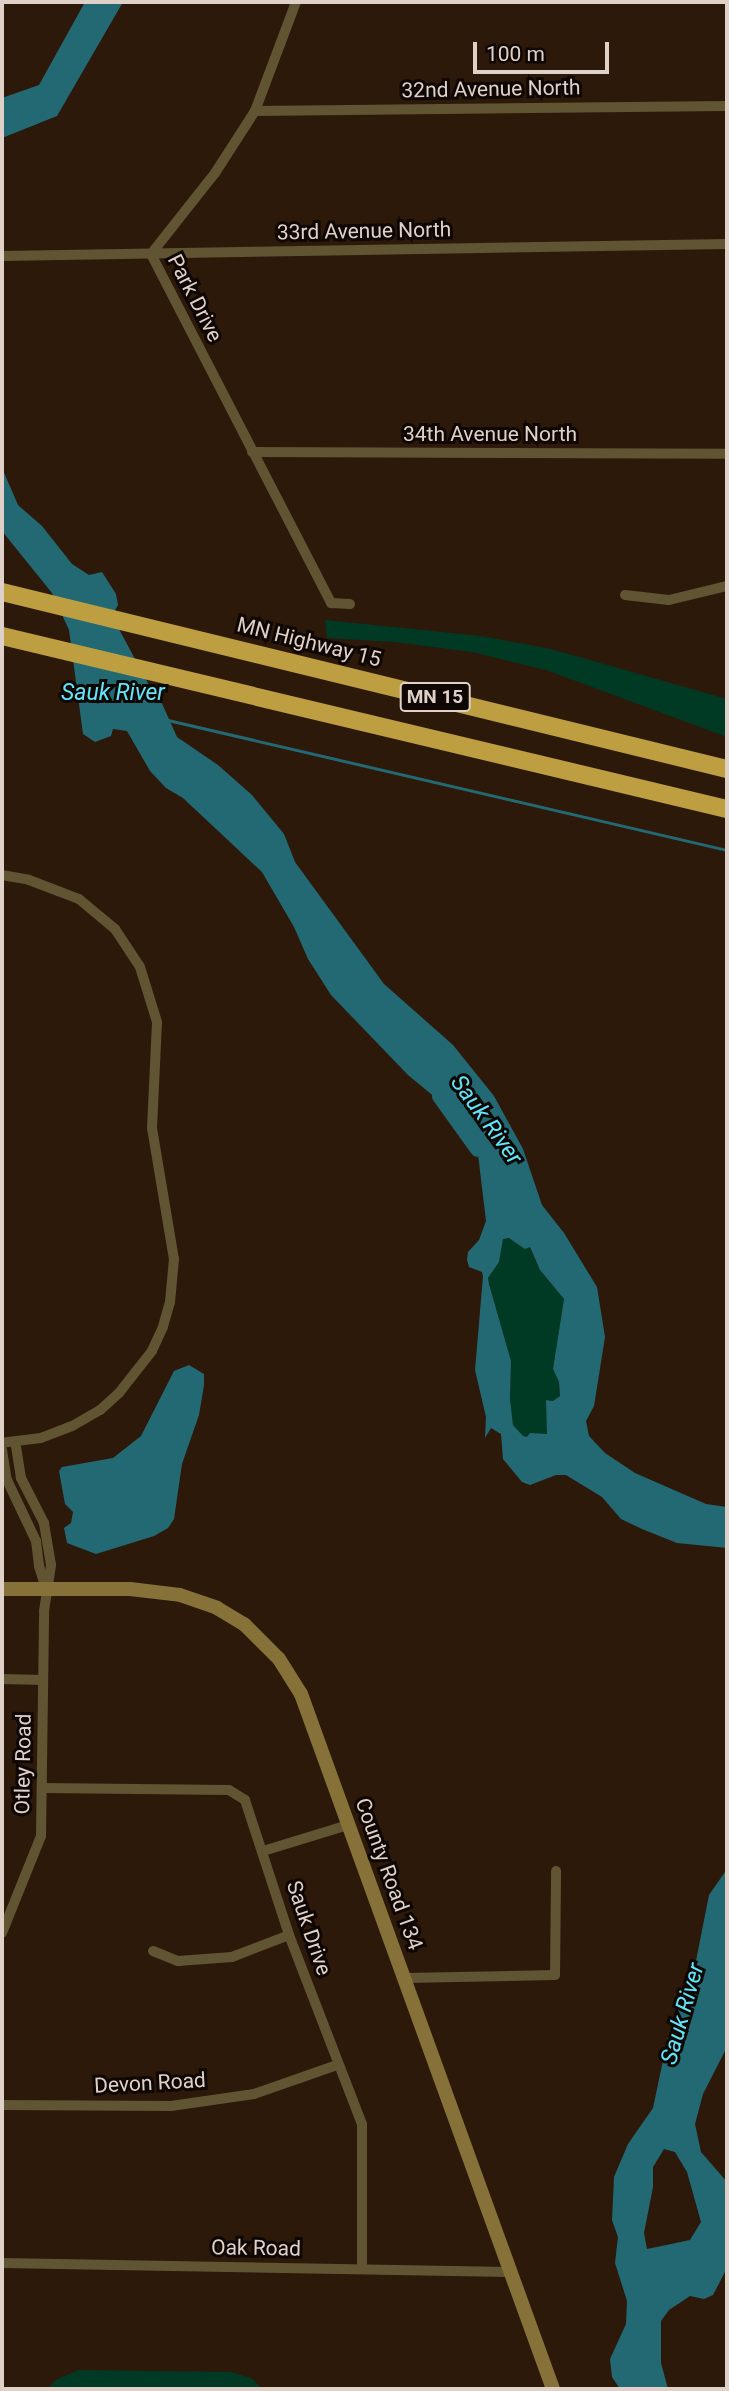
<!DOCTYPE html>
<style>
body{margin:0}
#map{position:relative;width:729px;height:2391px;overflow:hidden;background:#2d190a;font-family:Roboto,sans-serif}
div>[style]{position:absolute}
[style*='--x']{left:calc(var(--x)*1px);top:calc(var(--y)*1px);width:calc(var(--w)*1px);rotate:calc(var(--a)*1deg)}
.green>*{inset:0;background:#003a24}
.water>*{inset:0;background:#226974}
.stream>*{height:2.5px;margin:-1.25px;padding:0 1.25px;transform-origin:1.25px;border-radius:1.25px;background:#226974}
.river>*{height:16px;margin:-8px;padding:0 8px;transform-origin:8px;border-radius:8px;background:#226974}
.street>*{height:10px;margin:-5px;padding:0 5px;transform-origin:5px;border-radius:5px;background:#605432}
.secondary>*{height:14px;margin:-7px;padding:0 7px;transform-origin:7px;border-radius:7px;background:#867239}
.highway>*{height:18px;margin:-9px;padding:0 9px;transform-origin:9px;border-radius:9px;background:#bd9e40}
span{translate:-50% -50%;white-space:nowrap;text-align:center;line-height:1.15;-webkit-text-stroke:6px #0f0703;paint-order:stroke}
.shield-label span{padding:2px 5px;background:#0f0703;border:2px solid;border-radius:5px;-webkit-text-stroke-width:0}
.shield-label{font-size:19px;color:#dfd1c8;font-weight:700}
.street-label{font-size:21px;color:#dfd1c8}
.water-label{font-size:23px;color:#61e5fb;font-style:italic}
.frame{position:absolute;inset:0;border:4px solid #dfd1c8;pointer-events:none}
.scale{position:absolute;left:473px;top:42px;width:136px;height:32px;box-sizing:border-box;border:4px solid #dfd1c8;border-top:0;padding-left:9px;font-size:21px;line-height:24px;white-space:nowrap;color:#dfd1c8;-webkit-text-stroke:5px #0f0703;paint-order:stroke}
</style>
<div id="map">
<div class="green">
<i style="clip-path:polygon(325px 620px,481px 636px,551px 649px,727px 699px,727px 737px,546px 670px,472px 652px,394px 642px,327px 638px)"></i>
<i style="clip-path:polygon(509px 1238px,529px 1246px,540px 1270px,564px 1299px,553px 1369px,559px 1382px,560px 1396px,553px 1401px,547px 1400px,547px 1434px,527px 1437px,522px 1436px,513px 1425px,510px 1399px,511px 1361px,489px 1284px,488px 1278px,499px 1262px,503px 1239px)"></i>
<i style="clip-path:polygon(78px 2370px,231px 2372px,251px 2378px,263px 2389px,47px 2389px,56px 2380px)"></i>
</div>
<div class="water">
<i style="clip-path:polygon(85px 2px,123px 2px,57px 116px,2px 138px,2px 98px,39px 85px)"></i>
<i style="clip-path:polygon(evenodd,2px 468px,18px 505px,42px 526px,72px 564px,89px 575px,102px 572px,116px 594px,118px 605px,113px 614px,120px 631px,149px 685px,160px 699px,177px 737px,218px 765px,252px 795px,284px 834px,295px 862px,384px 984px,453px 1045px,494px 1096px,523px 1149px,542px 1205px,564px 1233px,597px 1287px,605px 1337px,594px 1406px,586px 1421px,589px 1436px,605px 1453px,635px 1473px,706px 1504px,727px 1507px,727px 1548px,677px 1543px,642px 1529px,621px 1519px,602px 1497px,566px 1475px,556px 1475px,530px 1485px,522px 1482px,503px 1459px,501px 1434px,491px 1428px,485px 1438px,486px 1417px,475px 1370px,483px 1276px,482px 1272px,469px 1267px,467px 1260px,468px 1252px,479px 1240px,486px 1221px,478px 1154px,454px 1113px,408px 1075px,331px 995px,308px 959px,294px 927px,262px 872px,183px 798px,166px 788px,150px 771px,127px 731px,113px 729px,111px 736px,95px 742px,83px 734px,69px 630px,52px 593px,2px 531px,2px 468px,509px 1238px,525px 1249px,530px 1247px,540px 1270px,564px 1299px,553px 1369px,559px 1382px,560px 1396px,553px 1401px,546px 1400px,547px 1434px,530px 1433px,527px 1437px,523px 1436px,513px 1425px,510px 1399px,511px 1361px,489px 1284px,488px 1278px,499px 1262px,503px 1239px,509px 1238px)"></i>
<i style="clip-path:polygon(189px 1365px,204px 1374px,204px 1385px,199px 1415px,182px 1464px,174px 1519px,168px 1528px,154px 1536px,96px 1554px,67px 1543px,64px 1528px,71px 1523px,73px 1512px,65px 1504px,59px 1471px,62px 1467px,113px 1458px,141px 1436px,174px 1371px)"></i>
<i style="clip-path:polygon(evenodd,727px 1869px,727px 2047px,703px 2094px,695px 2124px,701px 2152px,727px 2182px,727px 2268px,713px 2295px,704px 2299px,690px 2296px,669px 2310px,661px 2321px,661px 2363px,668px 2389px,620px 2389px,612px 2377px,610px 2359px,626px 2324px,627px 2301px,615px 2263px,618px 2237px,612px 2220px,614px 2177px,628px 2144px,653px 2108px,669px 2032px,694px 1971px,709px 1895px,727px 1869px,664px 2149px,675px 2152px,687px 2172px,701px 2222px,690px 2240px,647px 2249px,644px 2233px,653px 2187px,653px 2167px,664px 2149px)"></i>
</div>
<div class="stream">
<i style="--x:168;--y:720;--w:574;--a:13.09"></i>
</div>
<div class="river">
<i style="--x:440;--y:1096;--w:65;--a:54.4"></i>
</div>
<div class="street">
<i style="--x:296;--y:2;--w:116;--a:110.6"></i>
<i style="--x:255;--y:111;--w:74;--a:122.8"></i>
<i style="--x:215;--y:173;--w:103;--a:128.3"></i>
<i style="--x:151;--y:254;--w:393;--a:62.7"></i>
<i style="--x:331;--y:603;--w:19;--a:3"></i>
<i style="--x:255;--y:111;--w:472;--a:-0.6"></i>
<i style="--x:2;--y:256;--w:725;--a:-0.95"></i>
<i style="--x:252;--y:452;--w:475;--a:0.2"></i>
<i style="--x:625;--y:595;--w:44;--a:6.5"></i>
<i style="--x:669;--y:600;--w:60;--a:-13.6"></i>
<i style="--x:2;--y:875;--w:27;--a:10"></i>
<i style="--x:29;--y:880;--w:53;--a:20.8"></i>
<i style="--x:79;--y:899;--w:47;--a:39.8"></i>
<i style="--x:115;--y:929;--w:45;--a:56.7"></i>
<i style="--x:140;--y:967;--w:58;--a:72.8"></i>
<i style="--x:157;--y:1022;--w:106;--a:92.7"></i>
<i style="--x:152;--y:1128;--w:133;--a:80.5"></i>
<i style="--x:174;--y:1259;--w:43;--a:95.3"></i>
<i style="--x:170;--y:1302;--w:26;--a:106"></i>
<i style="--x:163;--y:1327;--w:26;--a:115"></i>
<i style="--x:152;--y:1351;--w:53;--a:128.2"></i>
<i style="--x:119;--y:1393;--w:25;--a:138"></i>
<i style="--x:100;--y:1410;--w:32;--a:150"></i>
<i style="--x:72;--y:1426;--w:33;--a:159"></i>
<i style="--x:41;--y:1438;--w:39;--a:173"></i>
<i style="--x:2;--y:1450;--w:30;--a:81"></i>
<i style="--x:7;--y:1480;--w:68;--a:64.6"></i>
<i style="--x:36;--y:1541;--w:25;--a:83"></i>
<i style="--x:39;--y:1566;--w:24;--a:73"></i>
<i style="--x:2;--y:1679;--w:41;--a:1.4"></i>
<i style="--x:43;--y:1788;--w:186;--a:0.6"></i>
<i style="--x:229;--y:1790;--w:19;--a:32"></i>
<i style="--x:245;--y:1800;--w:142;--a:71.9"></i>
<i style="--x:289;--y:1935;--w:203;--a:68.9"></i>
<i style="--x:362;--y:2124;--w:145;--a:90"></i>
<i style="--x:263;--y:1851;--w:89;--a:-17"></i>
<i style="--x:2;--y:1933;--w:105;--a:-68.1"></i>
<i style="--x:41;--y:1836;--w:225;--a:-89.2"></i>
<i style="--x:44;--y:1611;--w:47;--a:-81.3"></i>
<i style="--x:51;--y:1565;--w:43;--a:-99.5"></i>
<i style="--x:44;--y:1523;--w:51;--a:-117.1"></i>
<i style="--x:21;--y:1478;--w:36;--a:-99"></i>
<i style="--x:153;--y:1951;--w:27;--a:22"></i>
<i style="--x:178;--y:1961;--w:54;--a:-4.2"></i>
<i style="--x:232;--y:1957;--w:61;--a:-21.1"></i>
<i style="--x:405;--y:1978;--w:150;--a:-1.1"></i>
<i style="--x:555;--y:1975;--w:104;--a:-89.4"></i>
<i style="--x:2;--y:2105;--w:169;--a:0.3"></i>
<i style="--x:171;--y:2106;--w:84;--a:-8.2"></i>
<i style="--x:254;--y:2094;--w:88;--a:-19.3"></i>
<i style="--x:2;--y:2263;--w:507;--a:1.02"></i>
</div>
<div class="secondary">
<i style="--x:2;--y:1589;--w:128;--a:0"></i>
<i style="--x:130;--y:1589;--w:50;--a:6.8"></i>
<i style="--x:180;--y:1595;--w:39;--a:19"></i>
<i style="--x:217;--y:1608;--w:31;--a:31"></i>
<i style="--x:244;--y:1624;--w:49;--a:45"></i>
<i style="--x:279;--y:1659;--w:41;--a:57.8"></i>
<i style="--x:301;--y:1694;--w:739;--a:70.07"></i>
</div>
<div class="highway">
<i style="--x:2;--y:592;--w:746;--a:13.72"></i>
<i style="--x:2;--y:636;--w:745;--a:13.42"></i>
</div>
<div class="shield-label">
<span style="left:435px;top:697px">MN 15</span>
</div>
<div class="street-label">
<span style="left:491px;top:89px;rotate:-1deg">32nd Avenue North</span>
<span style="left:364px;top:231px;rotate:-1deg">33rd Avenue North</span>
<span style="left:195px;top:298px;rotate:63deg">Park Drive</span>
<span style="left:490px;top:434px">34th Avenue North</span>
<span style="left:309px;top:642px;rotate:14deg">MN Highway 15</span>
<span style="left:23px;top:1764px;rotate:-89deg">Otley Road</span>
<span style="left:389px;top:1874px;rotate:70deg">County Road 134</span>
<span style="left:309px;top:1928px;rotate:71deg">Sauk Drive</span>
<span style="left:150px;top:2083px;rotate:-3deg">Devon Road</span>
<span style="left:256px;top:2248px;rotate:1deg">Oak Road</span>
</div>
<div class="water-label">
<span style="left:113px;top:693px">Sauk River</span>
<span style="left:486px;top:1120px;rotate:54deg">Sauk River</span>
<span style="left:683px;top:2014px;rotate:-74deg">Sauk River</span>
</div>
<div class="frame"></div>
<div class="scale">100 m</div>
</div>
